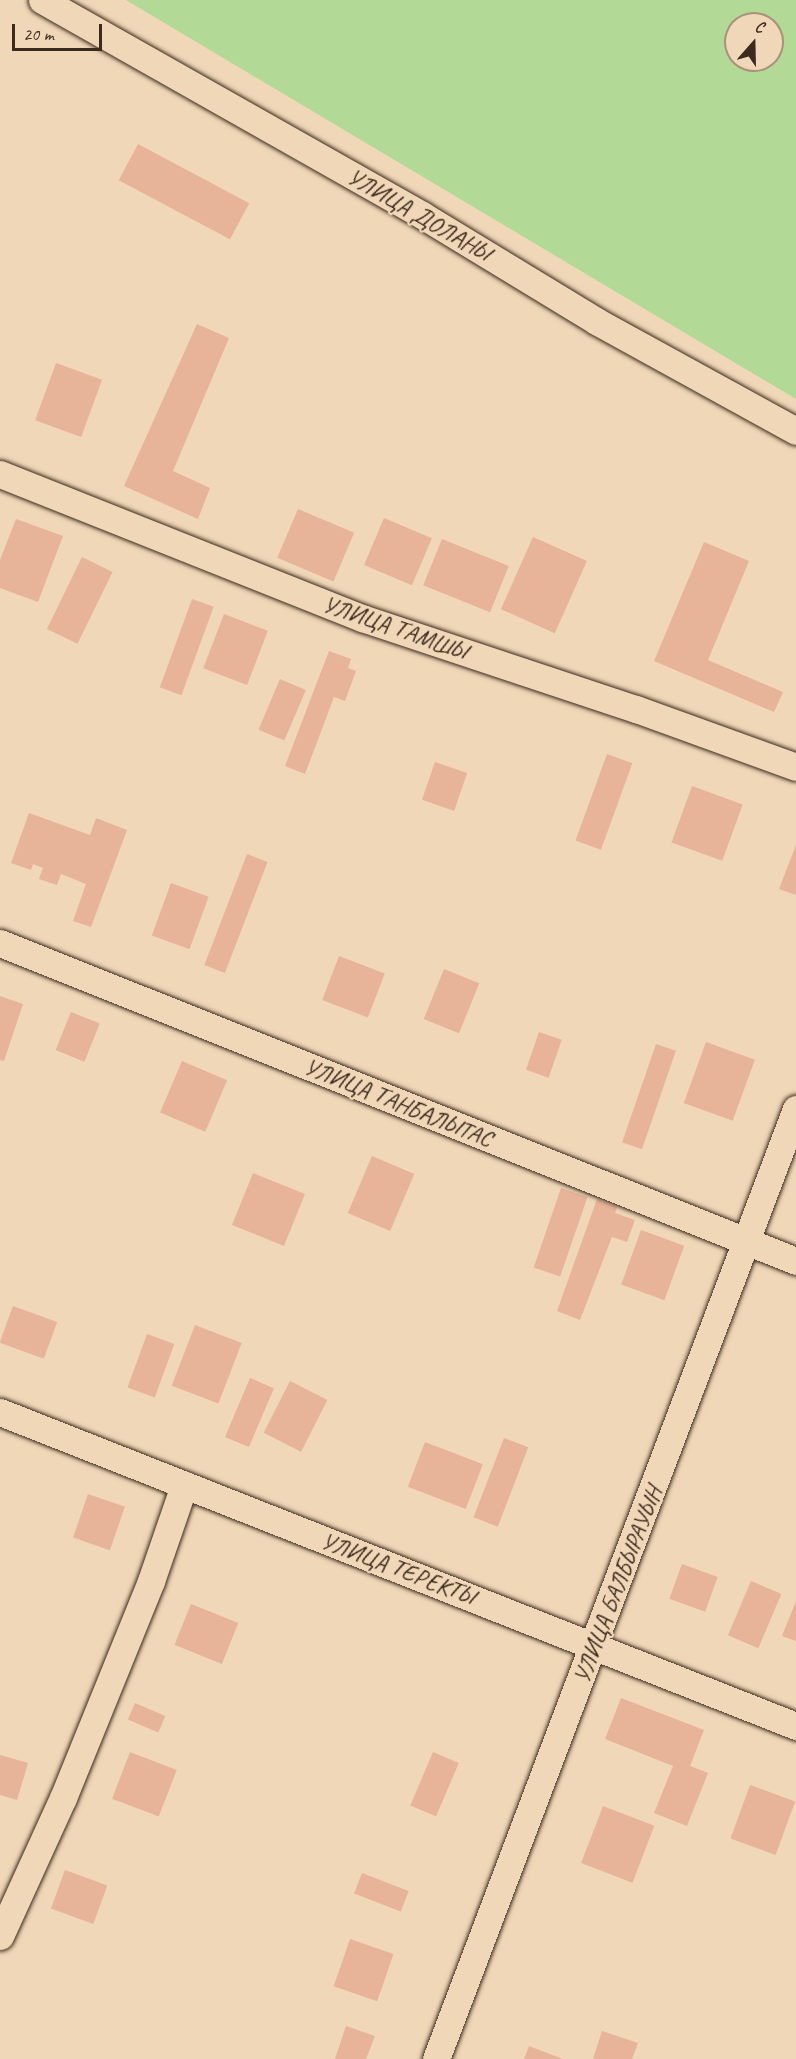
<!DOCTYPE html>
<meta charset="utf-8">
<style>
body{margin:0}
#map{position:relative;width:796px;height:2059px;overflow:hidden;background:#f0d7b7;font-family:Caveat,sans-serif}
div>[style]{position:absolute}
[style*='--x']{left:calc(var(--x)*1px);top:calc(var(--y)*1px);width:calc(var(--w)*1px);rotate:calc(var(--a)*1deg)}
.green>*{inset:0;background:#b2d995}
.building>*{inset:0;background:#e7b399;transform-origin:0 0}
.roads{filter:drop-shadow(0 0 2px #3b2a1e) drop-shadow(0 0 2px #3b2a1e)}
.street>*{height:27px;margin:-13.5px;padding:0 13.5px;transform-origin:13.5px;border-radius:13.5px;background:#f0d7b7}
span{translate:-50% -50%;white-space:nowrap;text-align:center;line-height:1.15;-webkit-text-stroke:4.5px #f0d7b7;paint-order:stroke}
.street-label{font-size:24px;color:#3b2a1e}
.north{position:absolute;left:724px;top:12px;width:60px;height:60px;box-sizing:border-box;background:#f0d7b7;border:2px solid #a8927a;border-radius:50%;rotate:20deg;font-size:16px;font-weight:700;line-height:24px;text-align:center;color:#3b2a1e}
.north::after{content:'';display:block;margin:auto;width:21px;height:27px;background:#3b2a1e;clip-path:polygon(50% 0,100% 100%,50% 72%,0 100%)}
.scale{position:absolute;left:12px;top:24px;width:90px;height:27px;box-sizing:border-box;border:3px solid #3b2a1e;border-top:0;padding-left:8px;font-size:18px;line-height:21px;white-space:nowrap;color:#3b2a1e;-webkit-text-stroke:4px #f0d7b7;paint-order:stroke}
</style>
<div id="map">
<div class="green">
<i style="clip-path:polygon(evenodd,126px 0,796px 0,796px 399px,126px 0,736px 24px,772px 24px,772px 60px,736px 60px,736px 24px)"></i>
</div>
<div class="building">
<i style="left:138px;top:144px;width:126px;height:41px;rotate:28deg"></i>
<i style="clip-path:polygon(197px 324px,229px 338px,173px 471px,210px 488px,198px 519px,124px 486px)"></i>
<i style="left:56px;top:363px;width:49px;height:61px;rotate:20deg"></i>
<i style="left:298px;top:509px;width:61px;height:53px;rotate:23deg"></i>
<i style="left:384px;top:518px;width:52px;height:51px;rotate:23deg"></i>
<i style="clip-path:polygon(16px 519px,63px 536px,38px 602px,0 588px,0 560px)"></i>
<i style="left:533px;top:537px;width:59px;height:79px;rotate:24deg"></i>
<i style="left:442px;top:539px;width:72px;height:50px;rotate:22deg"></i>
<i style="clip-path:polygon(704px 542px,749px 561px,708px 660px,783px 692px,774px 712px,654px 661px)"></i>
<i style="left:82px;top:557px;width:34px;height:80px;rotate:26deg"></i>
<i style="left:192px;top:599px;width:23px;height:94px;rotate:20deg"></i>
<i style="left:224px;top:614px;width:47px;height:58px;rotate:21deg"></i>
<i style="clip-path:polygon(329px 651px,351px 659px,348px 668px,356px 671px,345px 701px,334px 697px,305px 774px,285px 766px)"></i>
<i style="left:280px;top:679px;width:28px;height:55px;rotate:23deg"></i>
<i style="left:607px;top:754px;width:27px;height:92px;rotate:20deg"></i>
<i style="left:435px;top:762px;width:34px;height:40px;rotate:19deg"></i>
<i style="left:692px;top:786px;width:54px;height:60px;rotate:20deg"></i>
<i style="clip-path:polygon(29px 813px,90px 835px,96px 818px,127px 830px,91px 927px,73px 921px,86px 884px,61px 874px,57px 885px,39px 879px,43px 868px,33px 864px,31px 870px,11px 863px)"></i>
<i style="clip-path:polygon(796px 845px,796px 895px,779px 889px)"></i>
<i style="left:247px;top:854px;width:22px;height:119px;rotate:21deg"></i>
<i style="left:171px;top:883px;width:40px;height:56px;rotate:20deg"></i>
<i style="left:339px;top:956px;width:49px;height:47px;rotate:21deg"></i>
<i style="left:444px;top:969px;width:38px;height:54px;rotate:22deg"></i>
<i style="clip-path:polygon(0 996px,23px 1004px,4px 1061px,0 1060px)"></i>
<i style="left:71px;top:1012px;width:31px;height:41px;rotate:22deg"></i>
<i style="left:539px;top:1032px;width:24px;height:40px;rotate:19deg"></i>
<i style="left:706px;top:1042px;width:52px;height:65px;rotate:20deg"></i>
<i style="left:656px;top:1044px;width:21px;height:104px;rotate:19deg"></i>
<i style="left:182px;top:1061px;width:49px;height:56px;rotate:23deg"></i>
<i style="left:372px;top:1156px;width:46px;height:62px;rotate:23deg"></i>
<i style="left:253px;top:1173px;width:56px;height:56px;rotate:22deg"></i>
<i style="left:561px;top:1188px;width:28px;height:84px;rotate:19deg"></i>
<i style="clip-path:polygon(597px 1199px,617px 1207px,615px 1213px,635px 1220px,627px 1242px,612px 1237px,580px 1320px,557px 1311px)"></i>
<i style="left:641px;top:1230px;width:46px;height:58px;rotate:20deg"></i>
<i style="left:13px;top:1306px;width:47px;height:39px;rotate:20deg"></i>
<i style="left:195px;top:1325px;width:50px;height:65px;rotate:21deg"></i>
<i style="left:147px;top:1334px;width:29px;height:57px;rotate:20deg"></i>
<i style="left:250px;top:1378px;width:26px;height:64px;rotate:23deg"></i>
<i style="left:290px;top:1381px;width:42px;height:58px;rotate:27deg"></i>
<i style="left:504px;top:1438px;width:26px;height:85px;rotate:21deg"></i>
<i style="left:425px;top:1442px;width:62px;height:48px;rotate:21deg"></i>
<i style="left:88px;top:1494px;width:39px;height:46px;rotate:19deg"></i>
<i style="left:682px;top:1564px;width:38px;height:37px;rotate:20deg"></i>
<i style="left:751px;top:1581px;width:33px;height:59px;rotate:23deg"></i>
<i style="clip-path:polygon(796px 1601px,796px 1641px,782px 1636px)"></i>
<i style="left:191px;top:1604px;width:51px;height:44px;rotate:22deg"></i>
<i style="clip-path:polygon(621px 1698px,704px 1730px,690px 1766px,708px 1773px,687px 1826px,654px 1813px,673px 1766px,605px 1739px)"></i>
<i style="left:135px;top:1703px;width:33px;height:18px;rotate:23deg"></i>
<i style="left:130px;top:1752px;width:50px;height:50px;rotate:21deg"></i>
<i style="left:433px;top:1752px;width:28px;height:58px;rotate:23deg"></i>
<i style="clip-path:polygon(0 1755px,28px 1763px,17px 1800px,0 1795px)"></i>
<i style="left:750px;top:1785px;width:48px;height:57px;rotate:20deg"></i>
<i style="left:603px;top:1806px;width:55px;height:61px;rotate:21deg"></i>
<i style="left:65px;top:1870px;width:45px;height:41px;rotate:20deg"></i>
<i style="left:362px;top:1873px;width:50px;height:22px;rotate:21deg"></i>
<i style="left:350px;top:1939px;width:46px;height:50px;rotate:19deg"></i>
<i style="clip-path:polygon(346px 2026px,375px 2036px,366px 2059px,335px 2059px)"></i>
<i style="clip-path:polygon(602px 2031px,638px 2043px,632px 2059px,593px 2059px)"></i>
<i style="clip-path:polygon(529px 2046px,563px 2059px,524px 2059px)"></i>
</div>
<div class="roads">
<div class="street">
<i style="--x:42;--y:0;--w:437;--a:29.5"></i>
<i style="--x:422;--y:215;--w:204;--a:31.3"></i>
<i style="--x:596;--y:321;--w:228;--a:28.8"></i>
<i style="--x:0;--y:474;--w:390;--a:21.7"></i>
<i style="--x:362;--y:618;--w:289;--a:18.4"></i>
<i style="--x:636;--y:709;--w:170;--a:19.9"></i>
<i style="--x:0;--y:943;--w:857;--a:21.78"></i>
<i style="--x:0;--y:1412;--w:856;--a:21.53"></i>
<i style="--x:0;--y:1936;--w:152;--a:-65.5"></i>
<i style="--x:63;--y:1798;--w:234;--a:-67.9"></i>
<i style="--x:151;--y:1581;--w:102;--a:-71"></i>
<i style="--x:436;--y:2059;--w:1016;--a:-69.25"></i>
</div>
</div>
<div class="street-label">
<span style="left:419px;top:215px;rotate:30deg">УЛИЦА ДОЛАНЫ</span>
<span style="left:395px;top:628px;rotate:19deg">УЛИЦА ТАМШЫ</span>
<span style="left:398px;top:1103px;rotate:22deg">УЛИЦА ТАНБАЛЫТАС</span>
<span style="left:398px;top:1569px;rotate:21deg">УЛИЦА ТЕРЕКТЫ</span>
<span style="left:618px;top:1585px;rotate:-69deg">УЛИЦА БАЛБЫРАУЫН</span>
</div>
<div class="north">С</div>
<div class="scale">20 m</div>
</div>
